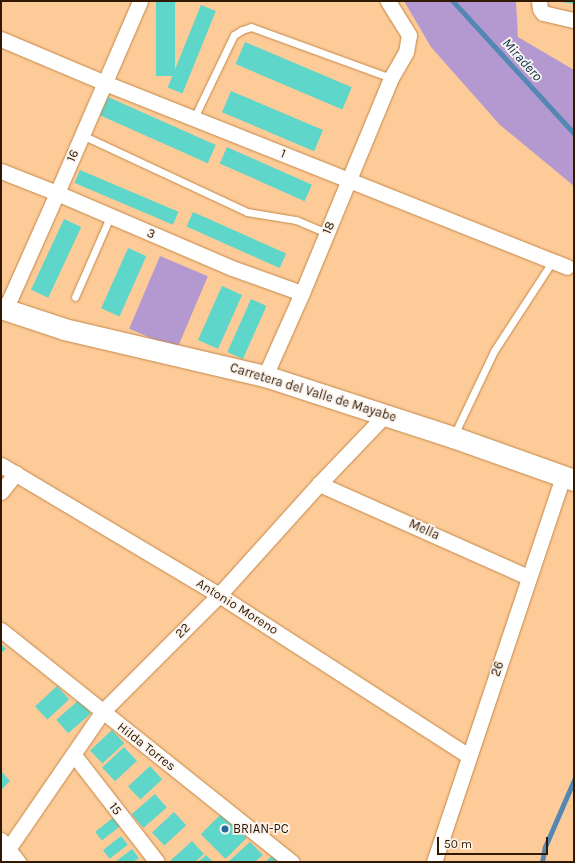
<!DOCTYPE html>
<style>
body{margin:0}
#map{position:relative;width:575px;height:863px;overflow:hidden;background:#fdcb98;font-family:Karla,sans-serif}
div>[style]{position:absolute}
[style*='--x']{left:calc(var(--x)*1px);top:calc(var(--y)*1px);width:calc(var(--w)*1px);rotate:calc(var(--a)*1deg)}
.green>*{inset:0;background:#b499d1;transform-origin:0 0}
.stream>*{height:4.5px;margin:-2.25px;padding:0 2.25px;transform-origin:2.25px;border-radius:2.25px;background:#5587b4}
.building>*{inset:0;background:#5ed6ca;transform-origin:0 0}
.roads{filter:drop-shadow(0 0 1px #c38747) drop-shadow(0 0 1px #c38747)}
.service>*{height:7px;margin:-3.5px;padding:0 3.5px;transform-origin:3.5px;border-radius:3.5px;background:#fff}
.minor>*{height:15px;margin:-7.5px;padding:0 7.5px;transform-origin:7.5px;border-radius:7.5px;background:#fff}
.secondary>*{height:21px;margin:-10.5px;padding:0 10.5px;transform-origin:10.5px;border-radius:10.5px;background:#fff}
.dots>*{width:11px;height:11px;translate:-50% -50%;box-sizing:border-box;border:2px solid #fcf5ef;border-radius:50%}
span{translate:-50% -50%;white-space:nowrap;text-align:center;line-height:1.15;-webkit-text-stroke:3.5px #fcf5ef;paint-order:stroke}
.street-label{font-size:13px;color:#301900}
.poi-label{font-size:13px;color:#301900}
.left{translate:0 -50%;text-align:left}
.water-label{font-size:14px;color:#07304f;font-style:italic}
.frame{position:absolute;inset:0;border:2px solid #301900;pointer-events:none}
.scale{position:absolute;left:437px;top:837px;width:111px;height:18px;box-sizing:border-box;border:2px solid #301900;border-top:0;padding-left:5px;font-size:12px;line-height:14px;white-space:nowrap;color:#301900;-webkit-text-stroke:3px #fcf5ef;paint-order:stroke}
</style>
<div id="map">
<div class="green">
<i style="clip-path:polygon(404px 1px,516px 1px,518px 37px,574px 70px,574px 186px,500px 125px,431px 47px)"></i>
<i style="left:160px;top:256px;width:52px;height:79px;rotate:23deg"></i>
</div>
<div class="stream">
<i style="--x:453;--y:1;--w:179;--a:47.5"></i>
<i style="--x:542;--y:862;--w:15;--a:-79"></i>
<i style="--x:545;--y:847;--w:73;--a:-66.6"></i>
</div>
<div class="building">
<i style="left:156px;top:1px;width:19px;height:75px"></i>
<i style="clip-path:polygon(562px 1px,574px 1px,574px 4px,562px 2px)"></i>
<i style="left:201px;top:5px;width:16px;height:89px;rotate:22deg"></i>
<i style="left:245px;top:42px;width:116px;height:24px;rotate:23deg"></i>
<i style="left:231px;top:91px;width:100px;height:23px;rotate:23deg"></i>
<i style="left:108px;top:97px;width:118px;height:20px;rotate:24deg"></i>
<i style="left:227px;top:147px;width:93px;height:18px;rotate:24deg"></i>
<i style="left:80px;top:170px;width:107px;height:14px;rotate:23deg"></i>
<i style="left:193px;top:212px;width:102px;height:16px;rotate:24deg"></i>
<i style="left:64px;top:219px;width:19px;height:78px;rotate:25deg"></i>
<i style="left:128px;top:248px;width:20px;height:66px;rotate:24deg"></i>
<i style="left:222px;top:286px;width:22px;height:59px;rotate:24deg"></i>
<i style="left:251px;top:299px;width:17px;height:58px;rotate:24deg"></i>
<i style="clip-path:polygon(1px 644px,6px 649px,1px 653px)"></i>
<i style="left:57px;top:686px;width:18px;height:30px;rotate:47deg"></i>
<i style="left:79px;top:700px;width:18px;height:30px;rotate:49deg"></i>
<i style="left:112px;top:730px;width:18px;height:30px;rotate:47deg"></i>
<i style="left:124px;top:747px;width:19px;height:30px;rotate:47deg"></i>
<i style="left:150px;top:766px;width:18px;height:30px;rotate:47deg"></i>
<i style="clip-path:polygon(1px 771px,10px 781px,1px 790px)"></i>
<i style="left:155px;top:794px;width:18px;height:31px;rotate:49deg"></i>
<i style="left:174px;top:812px;width:18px;height:30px;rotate:47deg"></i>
<i style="left:222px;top:813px;width:35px;height:30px;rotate:45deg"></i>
<i style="left:114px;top:817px;width:11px;height:24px;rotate:52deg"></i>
<i style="left:121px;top:836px;width:11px;height:23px;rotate:52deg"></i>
<i style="clip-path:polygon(192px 841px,204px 854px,195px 862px,171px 862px,170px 861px)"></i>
<i style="clip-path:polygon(250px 842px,263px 855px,255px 862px,228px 862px)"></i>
<i style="clip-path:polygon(132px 849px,139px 858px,133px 862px,115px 862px)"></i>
<i style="clip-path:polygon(206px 855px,213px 862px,198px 862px)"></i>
<i style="clip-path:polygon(272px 856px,278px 862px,265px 862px)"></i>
</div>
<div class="roads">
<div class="service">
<i style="--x:194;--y:118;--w:92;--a:-64.3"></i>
<i style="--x:234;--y:35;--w:9;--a:-32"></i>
<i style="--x:242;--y:30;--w:9;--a:-18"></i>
<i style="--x:251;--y:27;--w:149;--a:20"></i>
<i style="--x:82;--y:135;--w:182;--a:25"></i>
<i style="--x:247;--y:212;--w:50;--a:9.3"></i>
<i style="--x:296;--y:220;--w:34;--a:23"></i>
<i style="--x:75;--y:297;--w:87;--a:-66.4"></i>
<i style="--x:454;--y:435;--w:93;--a:-64.5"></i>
<i style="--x:494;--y:351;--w:106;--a:-56.9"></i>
</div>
<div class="minor">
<i style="--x:539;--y:1;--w:8;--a:83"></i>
<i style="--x:540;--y:9;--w:5;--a:53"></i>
<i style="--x:543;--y:13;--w:32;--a:13"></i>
<i style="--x:1;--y:39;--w:113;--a:22.9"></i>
<i style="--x:105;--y:83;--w:497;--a:21.7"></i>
<i style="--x:1;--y:171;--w:60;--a:21.4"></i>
<i style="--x:57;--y:193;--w:190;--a:23.2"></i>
<i style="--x:232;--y:268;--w:74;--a:19.7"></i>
<i style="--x:5;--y:310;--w:128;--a:-66"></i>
<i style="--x:57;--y:193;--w:209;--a:-66.6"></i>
<i style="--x:265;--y:376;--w:91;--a:-66"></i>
<i style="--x:302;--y:293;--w:233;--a:-67.5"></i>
<i style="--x:391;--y:78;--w:30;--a:-60"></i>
<i style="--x:406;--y:52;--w:17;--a:-80"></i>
<i style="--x:409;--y:35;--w:40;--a:-122"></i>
<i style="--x:1;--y:465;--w:254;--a:30.8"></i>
<i style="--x:219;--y:595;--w:297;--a:32.8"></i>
<i style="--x:319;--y:484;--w:229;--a:24"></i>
<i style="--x:1;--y:492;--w:24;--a:-52"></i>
<i style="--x:1;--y:630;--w:372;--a:38.6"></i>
<i style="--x:74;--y:755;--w:135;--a:52.2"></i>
<i style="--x:1;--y:840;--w:28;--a:52"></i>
<i style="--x:1;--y:862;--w:15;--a:-62"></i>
<i style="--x:8;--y:849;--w:166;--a:-55.5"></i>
<i style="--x:102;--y:712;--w:165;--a:-45"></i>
<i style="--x:219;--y:595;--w:149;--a:-48"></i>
<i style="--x:319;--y:484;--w:95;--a:-46.3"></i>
<i style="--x:434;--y:862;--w:407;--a:-71.5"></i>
</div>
<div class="secondary">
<i style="--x:1;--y:308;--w:66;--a:18.4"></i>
<i style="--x:64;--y:329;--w:206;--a:13.2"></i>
<i style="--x:265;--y:376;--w:198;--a:18"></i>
<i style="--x:453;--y:437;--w:128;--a:19.6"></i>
</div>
</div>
<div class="dots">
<i style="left:225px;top:829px;background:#24689d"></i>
</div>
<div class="street-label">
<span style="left:283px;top:154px;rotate:22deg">1</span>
<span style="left:73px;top:156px;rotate:-67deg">16</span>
<span style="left:329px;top:228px;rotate:-67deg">18</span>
<span style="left:151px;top:234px;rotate:23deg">3</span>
<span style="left:313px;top:393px;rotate:17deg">Carretera del Valle de Mayabe</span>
<span style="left:424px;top:530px;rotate:24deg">Mella</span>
<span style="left:237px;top:607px;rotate:32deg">Antonio Moreno</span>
<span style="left:183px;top:631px;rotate:-45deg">22</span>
<span style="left:498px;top:669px;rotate:-72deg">26</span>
<span style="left:146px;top:747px;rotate:38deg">Hilda Torres</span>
<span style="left:115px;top:809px;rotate:53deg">15</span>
</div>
<div class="poi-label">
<span class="left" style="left:233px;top:829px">BRIAN-PC</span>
</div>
<div class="water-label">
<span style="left:522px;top:60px;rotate:48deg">Miradero</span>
</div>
<div class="frame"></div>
<div class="scale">50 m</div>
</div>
